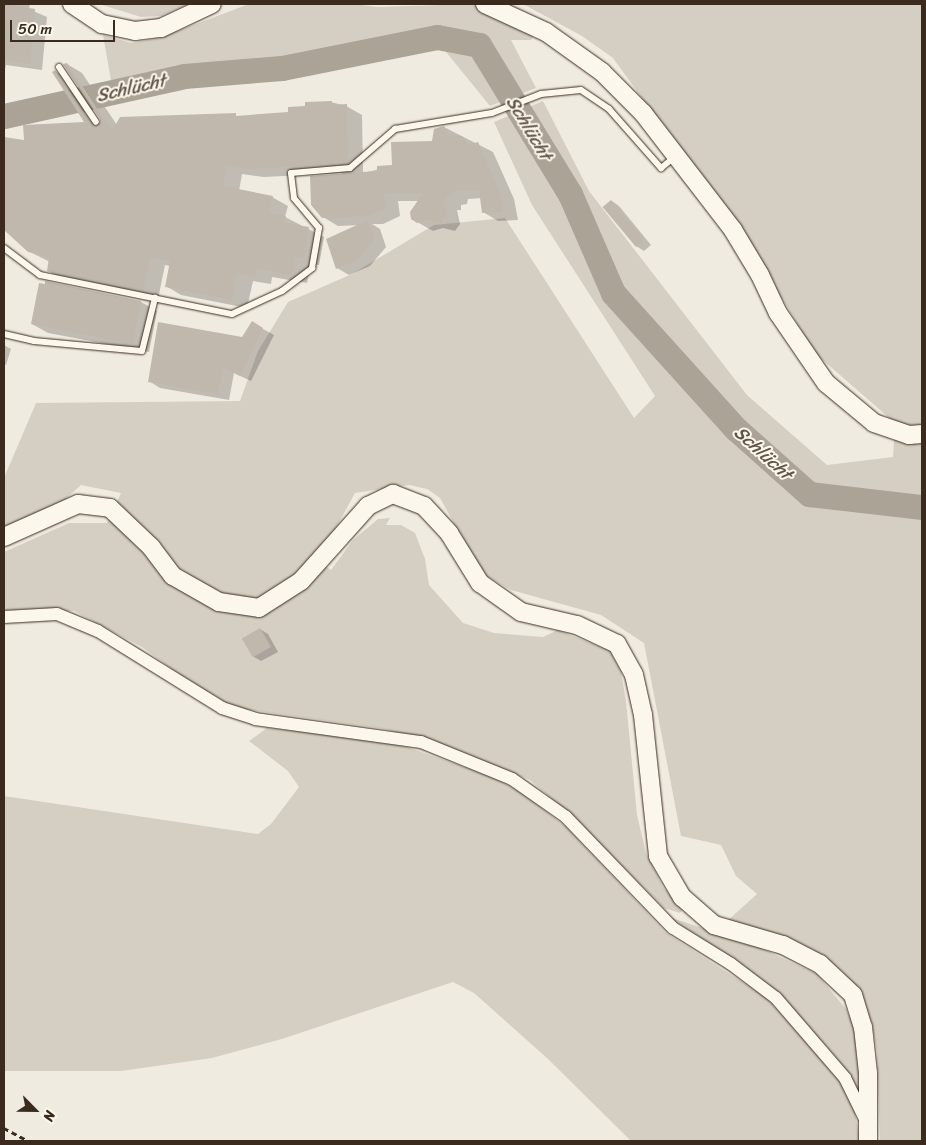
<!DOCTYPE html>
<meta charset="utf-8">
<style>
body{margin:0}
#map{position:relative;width:926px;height:1145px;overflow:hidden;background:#f0ebe0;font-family:Sriracha,sans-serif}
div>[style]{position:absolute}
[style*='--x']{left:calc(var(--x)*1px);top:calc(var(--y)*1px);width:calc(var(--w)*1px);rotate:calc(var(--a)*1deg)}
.green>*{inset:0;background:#d5cec3}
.shadow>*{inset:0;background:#0003}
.river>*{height:25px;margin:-12.5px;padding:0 12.5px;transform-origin:12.5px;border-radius:12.5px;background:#aca397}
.building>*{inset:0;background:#c0b8ad;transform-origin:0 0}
.path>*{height:2.5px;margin-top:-1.25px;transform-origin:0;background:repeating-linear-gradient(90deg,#3b2a1e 0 5px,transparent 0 9px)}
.roads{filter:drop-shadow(0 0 1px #3b2a1e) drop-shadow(0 0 1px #3b2a1e)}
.lane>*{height:6px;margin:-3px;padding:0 3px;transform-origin:3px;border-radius:3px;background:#fbf7ec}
.street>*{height:12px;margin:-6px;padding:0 6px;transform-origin:6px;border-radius:6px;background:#fbf7ec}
.secondary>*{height:18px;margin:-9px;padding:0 9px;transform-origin:9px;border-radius:9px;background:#fbf7ec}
span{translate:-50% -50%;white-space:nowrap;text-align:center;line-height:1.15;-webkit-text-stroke:4px #fbf7ec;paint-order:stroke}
.water-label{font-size:18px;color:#635448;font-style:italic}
.frame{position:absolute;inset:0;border:5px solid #3b2a1e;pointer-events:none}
.north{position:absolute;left:10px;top:1085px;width:50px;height:50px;-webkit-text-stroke:4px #fbf7ec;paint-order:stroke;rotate:113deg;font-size:14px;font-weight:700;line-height:20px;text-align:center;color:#3b2a1e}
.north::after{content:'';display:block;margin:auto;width:18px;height:22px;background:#3b2a1e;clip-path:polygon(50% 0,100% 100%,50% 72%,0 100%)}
.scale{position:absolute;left:10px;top:20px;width:105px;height:22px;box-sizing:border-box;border:2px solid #3b2a1e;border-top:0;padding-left:6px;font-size:15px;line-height:18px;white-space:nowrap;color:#3b2a1e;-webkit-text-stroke:4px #fbf7ec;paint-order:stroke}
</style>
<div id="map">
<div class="green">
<i style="clip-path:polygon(99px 4px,188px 4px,161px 16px,141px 17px)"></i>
<i style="clip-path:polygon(249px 4px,354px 4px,377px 7px,472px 4px,507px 15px,537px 32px,531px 40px,511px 40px,536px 88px,490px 106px,442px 47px,261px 77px,113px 92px,103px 35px,131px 43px,159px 38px)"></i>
<i style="clip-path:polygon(523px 4px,922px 4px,922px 1141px,880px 1141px,877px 1052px,872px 1024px,853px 983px,838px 968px,807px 948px,726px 922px,757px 894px,736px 876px,721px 845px,681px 836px,644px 643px,601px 615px,511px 590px,481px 573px,440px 498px,427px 489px,409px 485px,355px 493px,318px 561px,331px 570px,353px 540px,378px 519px,390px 518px,386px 525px,401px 525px,415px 533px,425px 559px,429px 585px,463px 623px,494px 633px,543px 637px,558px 630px,610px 651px,621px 672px,626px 701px,637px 815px,646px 853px,663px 887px,683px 909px,680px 913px,664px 908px,581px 824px,530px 780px,464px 753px,385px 729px,222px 706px,142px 647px,74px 611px,4px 610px,4px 552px,69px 523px,107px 523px,121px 493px,81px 485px,59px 505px,4px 531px,4px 478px,36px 403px,240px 401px,258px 351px,288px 302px,352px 274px,434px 225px,505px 218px,634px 418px,655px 396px,532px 205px,494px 122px,543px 101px,589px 191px,747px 395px,827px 465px,893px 457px,895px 423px,817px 355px,753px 252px,613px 58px,582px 36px)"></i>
<i style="clip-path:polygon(267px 728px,376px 739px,407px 747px,490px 776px,521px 792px,567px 828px,666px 933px,767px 998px,839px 1080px,854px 1107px,860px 1141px,631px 1141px,548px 1059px,474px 993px,453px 982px,282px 1039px,212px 1058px,121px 1071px,4px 1071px,4px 796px,258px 834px,271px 824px,299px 787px,288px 771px,249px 741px)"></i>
<i style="clip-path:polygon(669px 917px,754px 945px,817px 974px,846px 1009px,859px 1038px,863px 1100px,832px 1053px,780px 995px)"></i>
</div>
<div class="shadow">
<i style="clip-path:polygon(4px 4px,30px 4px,29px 9px,47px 17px,42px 70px,6px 65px,4px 73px)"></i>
<i style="clip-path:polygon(67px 64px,82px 73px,117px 125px,290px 113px,331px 102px,346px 106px,362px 115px,363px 173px,393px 166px,434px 142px,444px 127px,493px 152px,514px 199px,518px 220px,498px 221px,483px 212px,482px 198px,468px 199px,467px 204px,461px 205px,461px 210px,457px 210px,460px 224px,455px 231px,443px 228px,433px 231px,417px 222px,419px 201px,398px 201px,400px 216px,383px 224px,372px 224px,380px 229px,386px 247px,370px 266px,349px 275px,337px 268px,361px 225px,338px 226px,323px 217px,342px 173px,264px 177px,242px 174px,239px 191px,272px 197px,288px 206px,285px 217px,324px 237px,319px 265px,311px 264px,307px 283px,272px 277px,271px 284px,253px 281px,247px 308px,181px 295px,166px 286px,170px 266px,165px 265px,158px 299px,64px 279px,48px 271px,50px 262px,28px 251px,4px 228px,4px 138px,25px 141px,86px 124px,55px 71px,70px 80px,101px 125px,101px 119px)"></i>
<i style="clip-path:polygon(612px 201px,619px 206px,651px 245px,644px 251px,636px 246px,605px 207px)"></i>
<i style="clip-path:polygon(141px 302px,157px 311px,149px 352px,48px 333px,32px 324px)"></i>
<i style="clip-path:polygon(252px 323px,274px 335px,251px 381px,234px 373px,229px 400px,160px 388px,149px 381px,243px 339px)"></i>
<i style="clip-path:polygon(4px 345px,11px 349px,6px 365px,4px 364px)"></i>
<i style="clip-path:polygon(260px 629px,268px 634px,278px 652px,261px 661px,254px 657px)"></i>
</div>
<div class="river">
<i style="--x:4;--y:116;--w:184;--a:-12.5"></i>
<i style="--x:184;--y:76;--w:98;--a:-4.7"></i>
<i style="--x:282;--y:68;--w:158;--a:-11.3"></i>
<i style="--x:437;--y:37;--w:43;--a:10.8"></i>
<i style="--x:479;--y:45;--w:175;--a:58.6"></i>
<i style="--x:570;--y:194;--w:108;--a:66.5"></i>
<i style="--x:613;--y:293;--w:183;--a:47.9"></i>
<i style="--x:736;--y:429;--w:98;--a:41.7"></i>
<i style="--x:809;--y:494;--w:114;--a:6.6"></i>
</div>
<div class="building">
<i style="clip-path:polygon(4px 4px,35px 9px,30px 64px,4px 60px)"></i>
<i style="clip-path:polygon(67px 63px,112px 131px,120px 117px,236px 113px,236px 116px,288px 112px,288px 107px,305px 106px,305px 102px,332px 101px,332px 105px,347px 104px,348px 163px,248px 169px,227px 166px,223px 186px,273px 196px,269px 213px,286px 216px,284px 223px,309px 227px,304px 258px,295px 256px,292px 275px,257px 269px,255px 276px,237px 273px,232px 300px,165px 287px,170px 261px,150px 257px,143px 291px,47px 271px,49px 257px,28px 252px,4px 230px,4px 137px,24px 140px,23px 125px,84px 122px,52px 72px,55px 70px,92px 125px,100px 125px,100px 119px,63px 64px)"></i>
<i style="clip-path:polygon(444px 126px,449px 135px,462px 136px,468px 145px,478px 142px,499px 190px,503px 212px,482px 213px,479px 190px,453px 191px,453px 196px,446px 197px,446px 202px,443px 202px,446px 215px,440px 223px,427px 220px,417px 223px,411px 219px,410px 212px,423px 193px,383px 193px,386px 208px,368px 216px,322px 218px,311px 205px,310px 176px,377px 171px,377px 166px,392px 165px,391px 142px,432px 141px,434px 129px)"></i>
<i style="left:611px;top:200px;width:52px;height:11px;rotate:50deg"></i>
<i style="clip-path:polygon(368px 220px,374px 240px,358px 260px,336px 269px,326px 239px)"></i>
<i style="clip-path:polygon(45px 281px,141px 301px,133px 344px,31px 324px,39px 283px,45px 284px)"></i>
<i style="clip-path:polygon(252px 321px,263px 328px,240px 376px,223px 367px,218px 394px,148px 382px,158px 322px,242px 337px)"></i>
<i style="left:260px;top:628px;width:22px;height:21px;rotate:60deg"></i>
</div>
<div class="path">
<i style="--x:4;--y:1128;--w:27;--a:28"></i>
</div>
<div class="roads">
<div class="lane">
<i style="--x:59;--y:67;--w:66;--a:56.1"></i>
<i style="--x:4;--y:248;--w:45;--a:36.9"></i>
<i style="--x:40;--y:275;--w:196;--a:11.5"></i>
<i style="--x:232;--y:314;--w:55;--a:-24.7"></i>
<i style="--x:282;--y:291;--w:38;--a:-37"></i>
<i style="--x:312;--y:268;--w:41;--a:-80.1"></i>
<i style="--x:319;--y:228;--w:39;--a:-130"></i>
<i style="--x:294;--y:198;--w:25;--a:-97"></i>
<i style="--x:291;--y:173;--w:59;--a:-4.8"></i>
<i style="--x:350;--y:168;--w:60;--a:-40.9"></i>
<i style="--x:395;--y:129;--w:98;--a:-9.4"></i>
<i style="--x:492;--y:113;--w:53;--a:-21.2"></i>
<i style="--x:541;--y:94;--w:40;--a:-5.7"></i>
<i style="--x:581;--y:90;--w:34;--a:34"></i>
<i style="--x:609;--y:109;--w:79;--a:48.6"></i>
<i style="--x:661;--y:168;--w:19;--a:-39"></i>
<i style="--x:4;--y:334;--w:31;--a:13"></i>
<i style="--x:34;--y:341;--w:108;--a:5.3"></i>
<i style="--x:142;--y:351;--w:55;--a:-76.2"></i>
</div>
<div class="street">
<i style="--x:4;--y:617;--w:53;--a:-3.2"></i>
<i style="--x:57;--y:614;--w:44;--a:22.5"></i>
<i style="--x:98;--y:631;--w:146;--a:31.8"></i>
<i style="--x:222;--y:708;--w:35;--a:18"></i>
<i style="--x:255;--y:719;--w:168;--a:7.9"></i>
<i style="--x:421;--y:742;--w:98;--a:22.1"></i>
<i style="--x:512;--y:779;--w:66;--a:35.1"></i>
<i style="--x:566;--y:817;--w:154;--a:46.1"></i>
<i style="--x:673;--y:928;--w:68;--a:31.8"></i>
<i style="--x:731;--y:964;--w:56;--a:37.1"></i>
<i style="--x:776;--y:998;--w:106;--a:49.2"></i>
<i style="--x:845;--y:1078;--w:48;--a:64"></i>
</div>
<div class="secondary">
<i style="--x:72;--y:4;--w:36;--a:34"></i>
<i style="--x:102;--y:24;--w:34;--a:12"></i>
<i style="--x:135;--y:31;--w:26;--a:-7"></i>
<i style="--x:161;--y:28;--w:56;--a:-25.2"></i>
<i style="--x:485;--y:4;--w:67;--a:24.7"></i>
<i style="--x:546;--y:32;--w:69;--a:35.5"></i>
<i style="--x:602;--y:72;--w:58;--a:45"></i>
<i style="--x:643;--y:113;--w:148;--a:52.4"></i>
<i style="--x:733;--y:230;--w:52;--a:59"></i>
<i style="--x:760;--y:275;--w:42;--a:64.7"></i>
<i style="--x:778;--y:313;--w:85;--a:55.6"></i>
<i style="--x:826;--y:383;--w:62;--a:39.8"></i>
<i style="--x:874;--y:423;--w:37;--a:19"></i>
<i style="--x:909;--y:435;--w:13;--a:-4"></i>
<i style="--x:4;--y:537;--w:81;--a:-24"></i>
<i style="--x:78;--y:504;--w:32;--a:7"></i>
<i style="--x:110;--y:508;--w:57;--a:43.6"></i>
<i style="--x:151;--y:547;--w:36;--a:53"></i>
<i style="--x:173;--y:576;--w:53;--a:29.5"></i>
<i style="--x:219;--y:602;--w:40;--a:8.5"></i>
<i style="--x:259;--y:608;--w:50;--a:-32.7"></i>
<i style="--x:301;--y:581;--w:101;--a:-48.2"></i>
<i style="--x:368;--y:506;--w:28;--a:-26"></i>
<i style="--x:393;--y:494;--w:33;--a:21"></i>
<i style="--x:424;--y:506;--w:37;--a:47"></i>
<i style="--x:449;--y:533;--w:59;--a:58.2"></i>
<i style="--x:480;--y:583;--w:50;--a:35.3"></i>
<i style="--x:521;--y:612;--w:57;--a:13.1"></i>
<i style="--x:577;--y:625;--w:44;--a:25.4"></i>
<i style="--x:617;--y:644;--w:35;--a:61"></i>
<i style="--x:634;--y:675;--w:41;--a:77.3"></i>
<i style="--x:643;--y:715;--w:142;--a:83.9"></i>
<i style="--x:658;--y:856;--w:48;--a:59.7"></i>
<i style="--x:682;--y:897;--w:43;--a:41.2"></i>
<i style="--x:714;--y:925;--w:72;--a:16.2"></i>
<i style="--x:783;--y:945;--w:42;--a:27.2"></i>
<i style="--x:820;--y:964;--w:45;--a:43.2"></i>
<i style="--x:853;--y:995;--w:34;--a:73"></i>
<i style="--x:863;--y:1027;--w:46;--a:83.8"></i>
<i style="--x:868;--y:1073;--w:68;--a:90"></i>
</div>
</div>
<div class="water-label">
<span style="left:131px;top:88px;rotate:-13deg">Schlücht</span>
<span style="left:529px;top:128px;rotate:59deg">Schlücht</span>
<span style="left:763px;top:453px;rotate:42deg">Schlücht</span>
</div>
<div class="frame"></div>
<div class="north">N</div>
<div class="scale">50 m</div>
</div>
